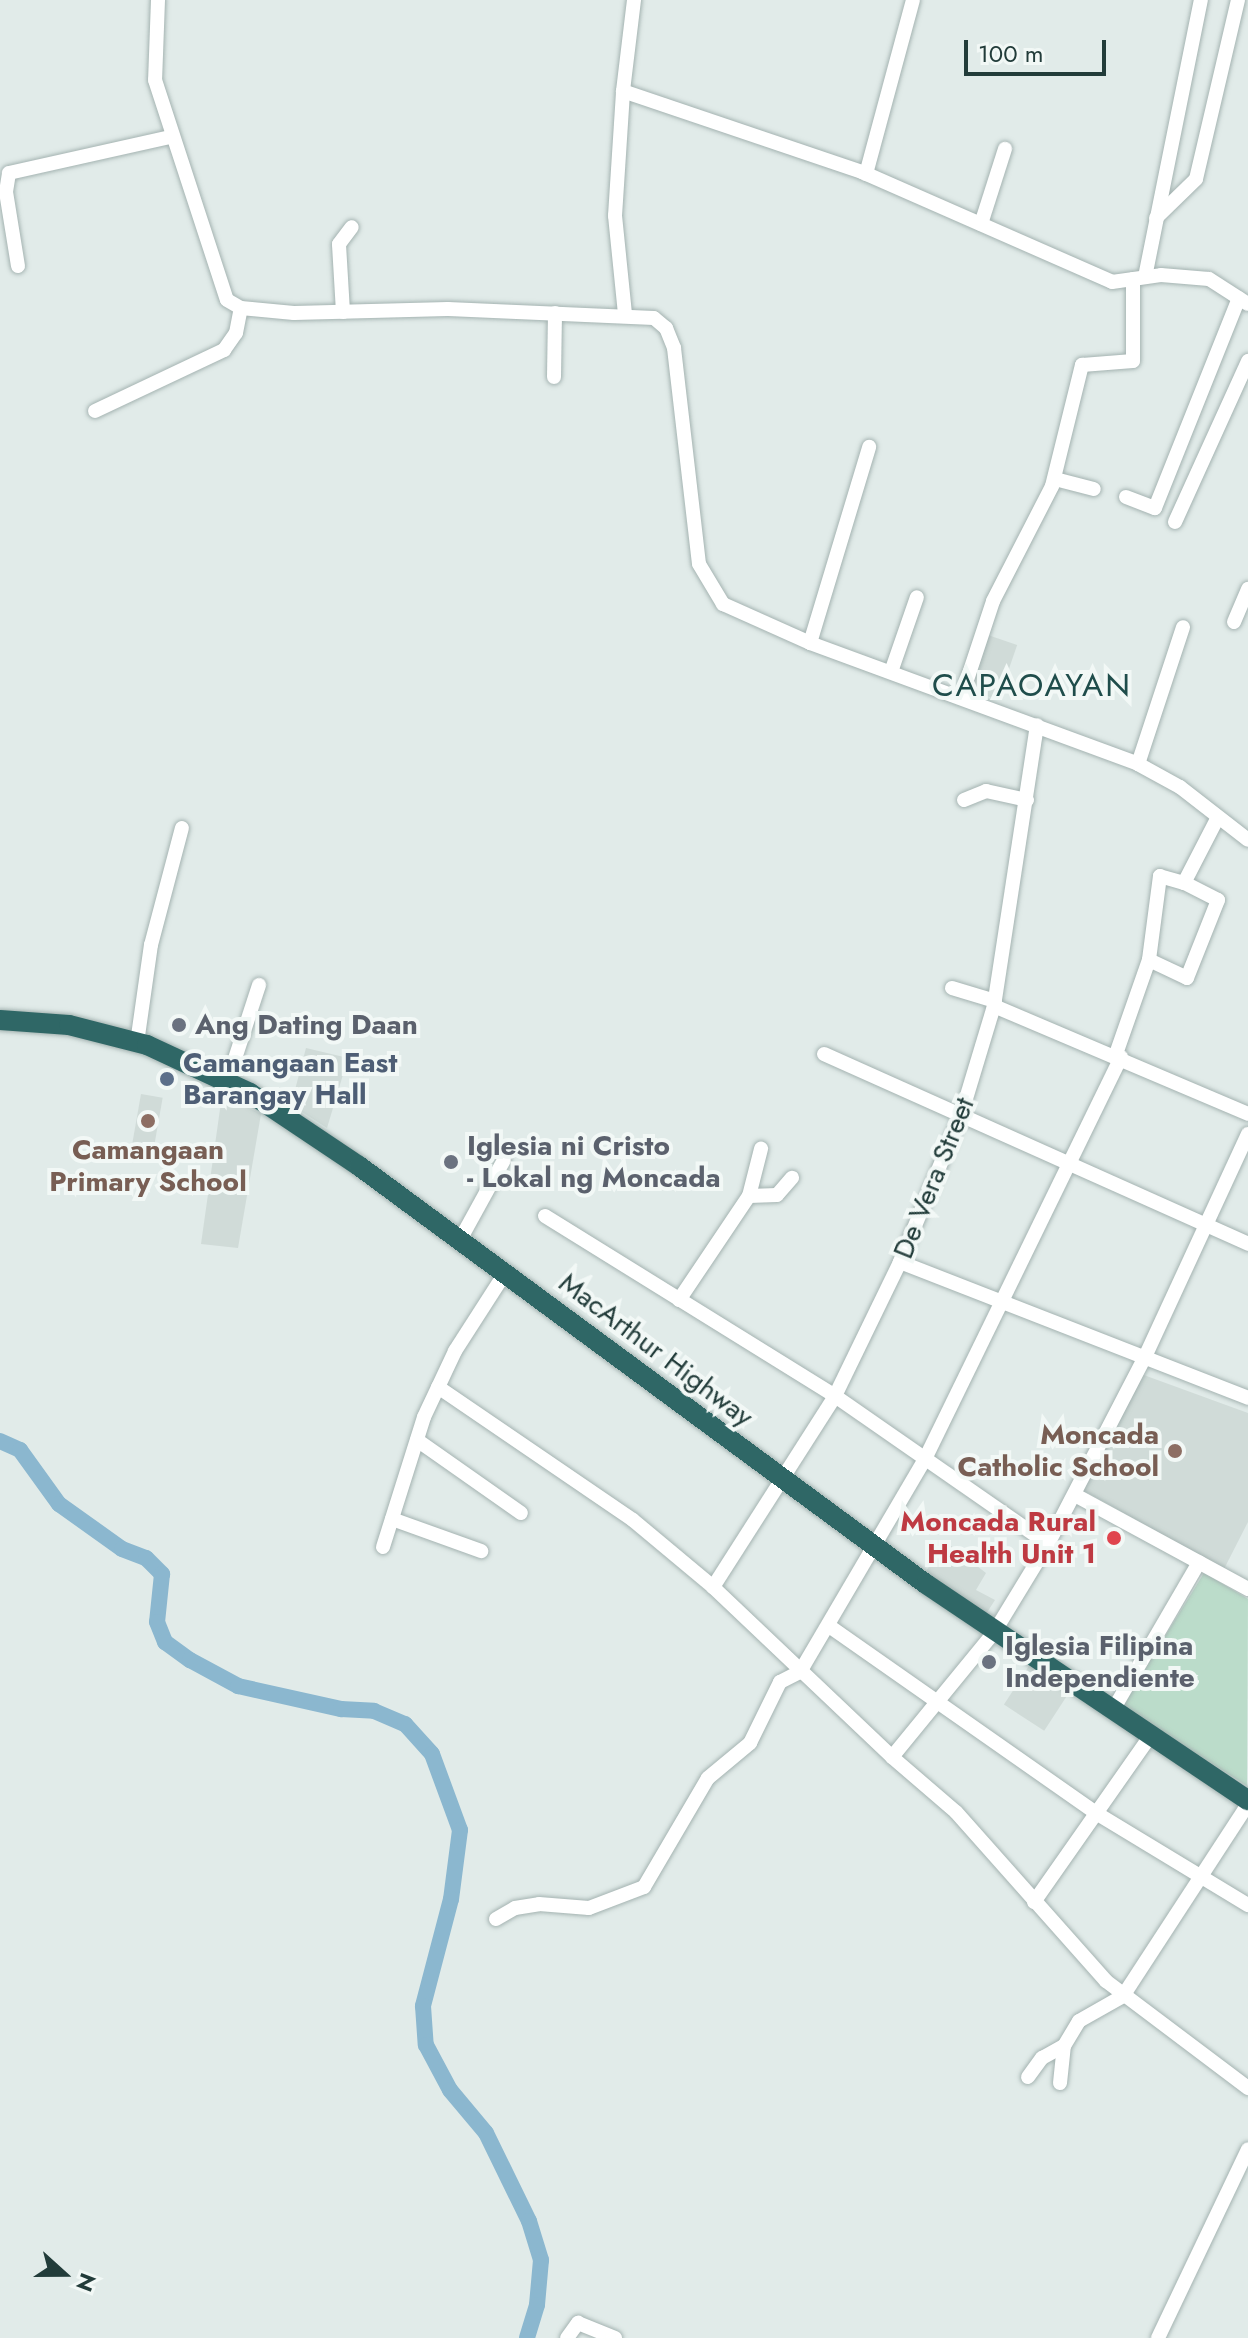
<!DOCTYPE html>
<style>
body{margin:0}
#map{position:relative;width:1248px;height:2338px;overflow:hidden;background:#e1ebe9;font-family:Jost,sans-serif}
div>[style]{position:absolute}
[style*='--x']{left:calc(var(--x)*1px);top:calc(var(--y)*1px);width:calc(var(--w)*1px);rotate:calc(var(--a)*1deg)}
.built>*{inset:0;background:#d0dbd8;transform-origin:0 0}
.green>*{inset:0;background:#bbdcca}
.river>*{height:16px;margin:-8px;padding:0 8px;transform-origin:8px;border-radius:8px;background:#8bb7cf}
.roads{filter:drop-shadow(0 0 2px #a4b3b1) drop-shadow(0 0 2px #a4b3b1)}
.minor>*{height:14px;margin:-7px;padding:0 7px;transform-origin:7px;border-radius:7px;background:#fff}
.highway>*{height:20px;margin:-10px;padding:0 10px;transform-origin:10px;border-radius:10px;background:#2f6766}
.dots>*{width:22px;height:22px;translate:-50% -50%;box-sizing:border-box;border:4px solid #f2f8f6;border-radius:50%}
span{translate:-50% -50%;white-space:nowrap;text-align:center;line-height:1.15;-webkit-text-stroke:8px #f2f8f6;paint-order:stroke}
.worship-label{font-size:28px;color:#5b616d;font-weight:700}
.left{translate:0 -50%;text-align:left}
.service-label{font-size:28px;color:#4e5e75;font-weight:700}
.education-label{font-size:28px;color:#785e54;font-weight:700}
.right{translate:-100% -50%;text-align:right}
.street-label{font-size:28px;color:#223c3a}
.health-label{font-size:28px;color:#be3a42;font-weight:700}
.quarter-label{font-size:32px;color:#1f4d4b;letter-spacing:2px}
.north{position:absolute;left:24px;top:2234px;width:80px;height:80px;-webkit-text-stroke:6px #f2f8f6;paint-order:stroke;rotate:111deg;font-size:22px;font-weight:700;line-height:32px;text-align:center;color:#223c3a}
.north::after{content:'';display:block;margin:auto;width:28px;height:36px;background:#223c3a;clip-path:polygon(50% 0,100% 100%,50% 72%,0 100%)}
.scale{position:absolute;left:964px;top:40px;width:142px;height:36px;box-sizing:border-box;border:4px solid #223c3a;border-top:0;padding-left:10px;font-size:24px;line-height:28px;white-space:nowrap;color:#223c3a;-webkit-text-stroke:6px #f2f8f6;paint-order:stroke}
</style>
<div id="map">
<div class="built">
<i style="left:985px;top:634px;width:34px;height:58px;rotate:19deg"></i>
<i style="clip-path:polygon(306px 1048px,348px 1058px,327px 1128px,291px 1105px)"></i>
<i style="left:141px;top:1094px;width:22px;height:52px;rotate:10deg"></i>
<i style="clip-path:polygon(222px 1095px,261px 1114px,238px 1248px,201px 1244px)"></i>
<i style="clip-path:polygon(1141px 1374px,1248px 1413px,1248px 1522px,1224px 1569px,1081px 1489px)"></i>
<i style="clip-path:polygon(946px 1542px,986px 1573px,976px 1590px,995px 1600px,986px 1614px,924px 1574px)"></i>
<i style="left:1029px;top:1666px;width:48px;height:46px;rotate:33deg"></i>
</div>
<div class="green">
<i style="clip-path:polygon(1204px 1573px,1248px 1599px,1247px 1786px,1122px 1706px)"></i>
</div>
<div class="river">
<i style="--x:0;--y:1441;--w:22;--a:24"></i>
<i style="--x:20;--y:1450;--w:67;--a:54.2"></i>
<i style="--x:59;--y:1504;--w:77;--a:35.5"></i>
<i style="--x:122;--y:1549;--w:26;--a:21"></i>
<i style="--x:146;--y:1558;--w:23;--a:45"></i>
<i style="--x:162;--y:1574;--w:48;--a:95.9"></i>
<i style="--x:157;--y:1622;--w:22;--a:68"></i>
<i style="--x:165;--y:1642;--w:31;--a:36"></i>
<i style="--x:190;--y:1660;--w:55;--a:28.4"></i>
<i style="--x:238;--y:1686;--w:106;--a:12.6"></i>
<i style="--x:341;--y:1709;--w:33;--a:3"></i>
<i style="--x:374;--y:1711;--w:34;--a:23"></i>
<i style="--x:405;--y:1724;--w:40;--a:48"></i>
<i style="--x:432;--y:1754;--w:81;--a:69.8"></i>
<i style="--x:460;--y:1830;--w:70;--a:97.4"></i>
<i style="--x:451;--y:1899;--w:111;--a:104.7"></i>
<i style="--x:423;--y:2006;--w:39;--a:86"></i>
<i style="--x:426;--y:2045;--w:51;--a:61.9"></i>
<i style="--x:450;--y:2090;--w:56;--a:50.1"></i>
<i style="--x:486;--y:2133;--w:98;--a:64"></i>
<i style="--x:529;--y:2221;--w:41;--a:72.9"></i>
<i style="--x:541;--y:2260;--w:45;--a:95.1"></i>
<i style="--x:537;--y:2305;--w:34;--a:107"></i>
</div>
<div class="roads">
<div class="minor">
<i style="--x:158;--y:0;--w:80;--a:92.1"></i>
<i style="--x:155;--y:80;--w:231;--a:71.9"></i>
<i style="--x:227;--y:300;--w:16;--a:30"></i>
<i style="--x:241;--y:308;--w:53;--a:5.4"></i>
<i style="--x:294;--y:313;--w:154;--a:-1.5"></i>
<i style="--x:448;--y:309;--w:206;--a:2.5"></i>
<i style="--x:654;--y:318;--w:16;--a:40"></i>
<i style="--x:666;--y:328;--w:22;--a:68"></i>
<i style="--x:674;--y:348;--w:217;--a:83.4"></i>
<i style="--x:699;--y:564;--w:47;--a:59"></i>
<i style="--x:723;--y:604;--w:95;--a:24.1"></i>
<i style="--x:810;--y:643;--w:350;--a:20.2"></i>
<i style="--x:1138;--y:764;--w:48;--a:28.7"></i>
<i style="--x:1180;--y:787;--w:86;--a:37.9"></i>
<i style="--x:623;--y:91;--w:92;--a:-83.1"></i>
<i style="--x:866;--y:174;--w:180;--a:-74.9"></i>
<i style="--x:1156;--y:218;--w:56;--a:-44.3"></i>
<i style="--x:1196;--y:179;--w:184;--a:-76.8"></i>
<i style="--x:981;--y:224;--w:79;--a:-72.3"></i>
<i style="--x:18;--y:266;--w:75;--a:-99.2"></i>
<i style="--x:6;--y:192;--w:19;--a:-81"></i>
<i style="--x:9;--y:173;--w:165;--a:-12.6"></i>
<i style="--x:1145;--y:277;--w:283;--a:-78.6"></i>
<i style="--x:343;--y:312;--w:68;--a:-93.4"></i>
<i style="--x:339;--y:244;--w:21;--a:-53"></i>
<i style="--x:625;--y:314;--w:99;--a:-95.8"></i>
<i style="--x:615;--y:216;--w:125;--a:-86.3"></i>
<i style="--x:623;--y:91;--w:252;--a:18.7"></i>
<i style="--x:862;--y:172;--w:273;--a:23.7"></i>
<i style="--x:1112;--y:282;--w:49;--a:-8.1"></i>
<i style="--x:1161;--y:275;--w:48;--a:4.8"></i>
<i style="--x:1209;--y:279;--w:46;--a:32.7"></i>
<i style="--x:554;--y:377;--w:64;--a:-89.1"></i>
<i style="--x:95;--y:411;--w:143;--a:-25.3"></i>
<i style="--x:224;--y:350;--w:21;--a:-55"></i>
<i style="--x:236;--y:333;--w:25;--a:-79"></i>
<i style="--x:1055;--y:479;--w:40;--a:14.4"></i>
<i style="--x:1126;--y:497;--w:31;--a:21"></i>
<i style="--x:1155;--y:508;--w:226;--a:-68.2"></i>
<i style="--x:1175;--y:522;--w:177;--a:-65.6"></i>
<i style="--x:1234;--y:622;--w:36;--a:-67"></i>
<i style="--x:810;--y:643;--w:205;--a:-73.2"></i>
<i style="--x:891;--y:672;--w:79;--a:-70.9"></i>
<i style="--x:961;--y:698;--w:102;--a:-71.7"></i>
<i style="--x:993;--y:601;--w:129;--a:-62.8"></i>
<i style="--x:1052;--y:486;--w:125;--a:-76.1"></i>
<i style="--x:1082;--y:365;--w:51;--a:-4.5"></i>
<i style="--x:1133;--y:361;--w:82;--a:-90"></i>
<i style="--x:1138;--y:764;--w:144;--a:-71.8"></i>
<i style="--x:964;--y:800;--w:24;--a:-22"></i>
<i style="--x:986;--y:791;--w:42;--a:12.4"></i>
<i style="--x:1184;--y:883;--w:25;--a:-164"></i>
<i style="--x:1160;--y:876;--w:85;--a:97.5"></i>
<i style="--x:1149;--y:960;--w:42;--a:25.3"></i>
<i style="--x:1187;--y:978;--w:84;--a:-68.3"></i>
<i style="--x:1218;--y:900;--w:38;--a:-153"></i>
<i style="--x:1184;--y:883;--w:74;--a:-62.7"></i>
<i style="--x:952;--y:988;--w:45;--a:16.8"></i>
<i style="--x:994;--y:1006;--w:276;--a:23"></i>
<i style="--x:137;--y:1043;--w:99;--a:-81.9"></i>
<i style="--x:151;--y:945;--w:121;--a:-75.2"></i>
<i style="--x:824;--y:1054;--w:465;--a:24.1"></i>
<i style="--x:1116;--y:1054;--w:100;--a:-70.7"></i>
<i style="--x:228;--y:1080;--w:100;--a:-71.9"></i>
<i style="--x:749;--y:1196;--w:28;--a:-2"></i>
<i style="--x:777;--y:1195;--w:23;--a:-49"></i>
<i style="--x:545;--y:1216;--w:341;--a:31.8"></i>
<i style="--x:835;--y:1396;--w:259;--a:34.8"></i>
<i style="--x:460;--y:1240;--w:91;--a:-61.2"></i>
<i style="--x:900;--y:1262;--w:374;--a:21.3"></i>
<i style="--x:679;--y:1300;--w:125;--a:-56.1"></i>
<i style="--x:749;--y:1196;--w:49;--a:-75.7"></i>
<i style="--x:438;--y:1387;--w:236;--a:34.3"></i>
<i style="--x:633;--y:1520;--w:104;--a:39.9"></i>
<i style="--x:713;--y:1587;--w:247;--a:43.5"></i>
<i style="--x:892;--y:1757;--w:163;--a:-50.7"></i>
<i style="--x:995;--y:1631;--w:102;--a:-58.7"></i>
<i style="--x:1048;--y:1544;--w:208;--a:-62.6"></i>
<i style="--x:1144;--y:1359;--w:248;--a:-65.2"></i>
<i style="--x:417;--y:1440;--w:127;--a:35.1"></i>
<i style="--x:1075;--y:1495;--w:197;--a:28.5"></i>
<i style="--x:392;--y:1519;--w:95;--a:19.8"></i>
<i style="--x:383;--y:1547;--w:136;--a:-72.5"></i>
<i style="--x:424;--y:1417;--w:73;--a:-64.8"></i>
<i style="--x:455;--y:1351;--w:93;--a:-57.3"></i>
<i style="--x:713;--y:1587;--w:227;--a:-57.4"></i>
<i style="--x:835;--y:1396;--w:149;--a:-64.1"></i>
<i style="--x:900;--y:1262;--w:162;--a:-67.5"></i>
<i style="--x:962;--y:1112;--w:111;--a:-73.2"></i>
<i style="--x:994;--y:1006;--w:284;--a:-81.3"></i>
<i style="--x:829;--y:1626;--w:326;--a:35"></i>
<i style="--x:1096;--y:1813;--w:178;--a:31.2"></i>
<i style="--x:1113;--y:1710;--w:171;--a:-59.8"></i>
<i style="--x:892;--y:1757;--w:84;--a:40.7"></i>
<i style="--x:956;--y:1812;--w:226;--a:48.4"></i>
<i style="--x:1106;--y:1981;--w:178;--a:37"></i>
<i style="--x:1034;--y:1902;--w:204;--a:-55"></i>
<i style="--x:496;--y:1919;--w:22;--a:-30"></i>
<i style="--x:515;--y:1908;--w:24;--a:-9"></i>
<i style="--x:539;--y:1904;--w:50;--a:4.6"></i>
<i style="--x:589;--y:1908;--w:59;--a:-20.9"></i>
<i style="--x:644;--y:1887;--w:126;--a:-59.6"></i>
<i style="--x:708;--y:1778;--w:55;--a:-39.8"></i>
<i style="--x:750;--y:1743;--w:68;--a:-63.8"></i>
<i style="--x:780;--y:1682;--w:22;--a:-27"></i>
<i style="--x:800;--y:1672;--w:249;--a:-59.6"></i>
<i style="--x:926;--y:1457;--w:445;--a:-64"></i>
<i style="--x:1028;--y:2077;--w:24;--a:-54"></i>
<i style="--x:1042;--y:2058;--w:25;--a:-29"></i>
<i style="--x:1064;--y:2046;--w:29;--a:-59"></i>
<i style="--x:1079;--y:2021;--w:51;--a:-29.6"></i>
<i style="--x:1123;--y:1996;--w:229;--a:-56.9"></i>
<i style="--x:1060;--y:2083;--w:37;--a:-84"></i>
<i style="--x:567;--y:2338;--w:19;--a:-54"></i>
<i style="--x:578;--y:2323;--w:40;--a:22"></i>
<i style="--x:1158;--y:2338;--w:209;--a:-64.5"></i>
</div>
<div class="highway">
<i style="--x:0;--y:1020;--w:69;--a:4.1"></i>
<i style="--x:69;--y:1025;--w:81;--a:14.4"></i>
<i style="--x:147;--y:1045;--w:114;--a:25"></i>
<i style="--x:250;--y:1093;--w:131;--a:33.8"></i>
<i style="--x:359;--y:1166;--w:704;--a:36.4"></i>
<i style="--x:926;--y:1584;--w:388;--a:33.9"></i>
</div>
</div>
<div class="dots">
<i style="left:179px;top:1025px;background:#6b7280"></i>
<i style="left:167px;top:1079px;background:#5c6f8a"></i>
<i style="left:148px;top:1121px;background:#8d6e63"></i>
<i style="left:451px;top:1162px;background:#6b7280"></i>
<i style="left:1175px;top:1451px;background:#8d6e63"></i>
<i style="left:1114px;top:1538px;background:#e0444e"></i>
<i style="left:989px;top:1662px;background:#6b7280"></i>
</div>
<div class="worship-label">
<span class="left" style="left:195px;top:1025px">Ang Dating Daan</span>
<span class="left" style="left:467px;top:1162px">Iglesia ni Cristo<br>- Lokal ng Moncada</span>
<span class="left" style="left:1005px;top:1662px">Iglesia Filipina<br>Independiente</span>
</div>
<div class="service-label">
<span class="left" style="left:183px;top:1079px">Camangaan East<br>Barangay Hall</span>
</div>
<div class="education-label">
<span style="left:148px;top:1166px">Camangaan<br>Primary School</span>
<span class="right" style="left:1159px;top:1451px">Moncada<br>Catholic School</span>
</div>
<div class="street-label">
<span style="left:934px;top:1178px;rotate:-68deg">De Vera Street</span>
<span style="left:656px;top:1350px;rotate:37deg">MacArthur Highway</span>
</div>
<div class="health-label">
<span class="right" style="left:1096px;top:1538px">Moncada Rural<br>Health Unit 1</span>
</div>
<div class="quarter-label">
<span style="left:1032px;top:685px">CAPAOAYAN</span>
</div>
<div class="north">N</div>
<div class="scale">100 m</div>
</div>
